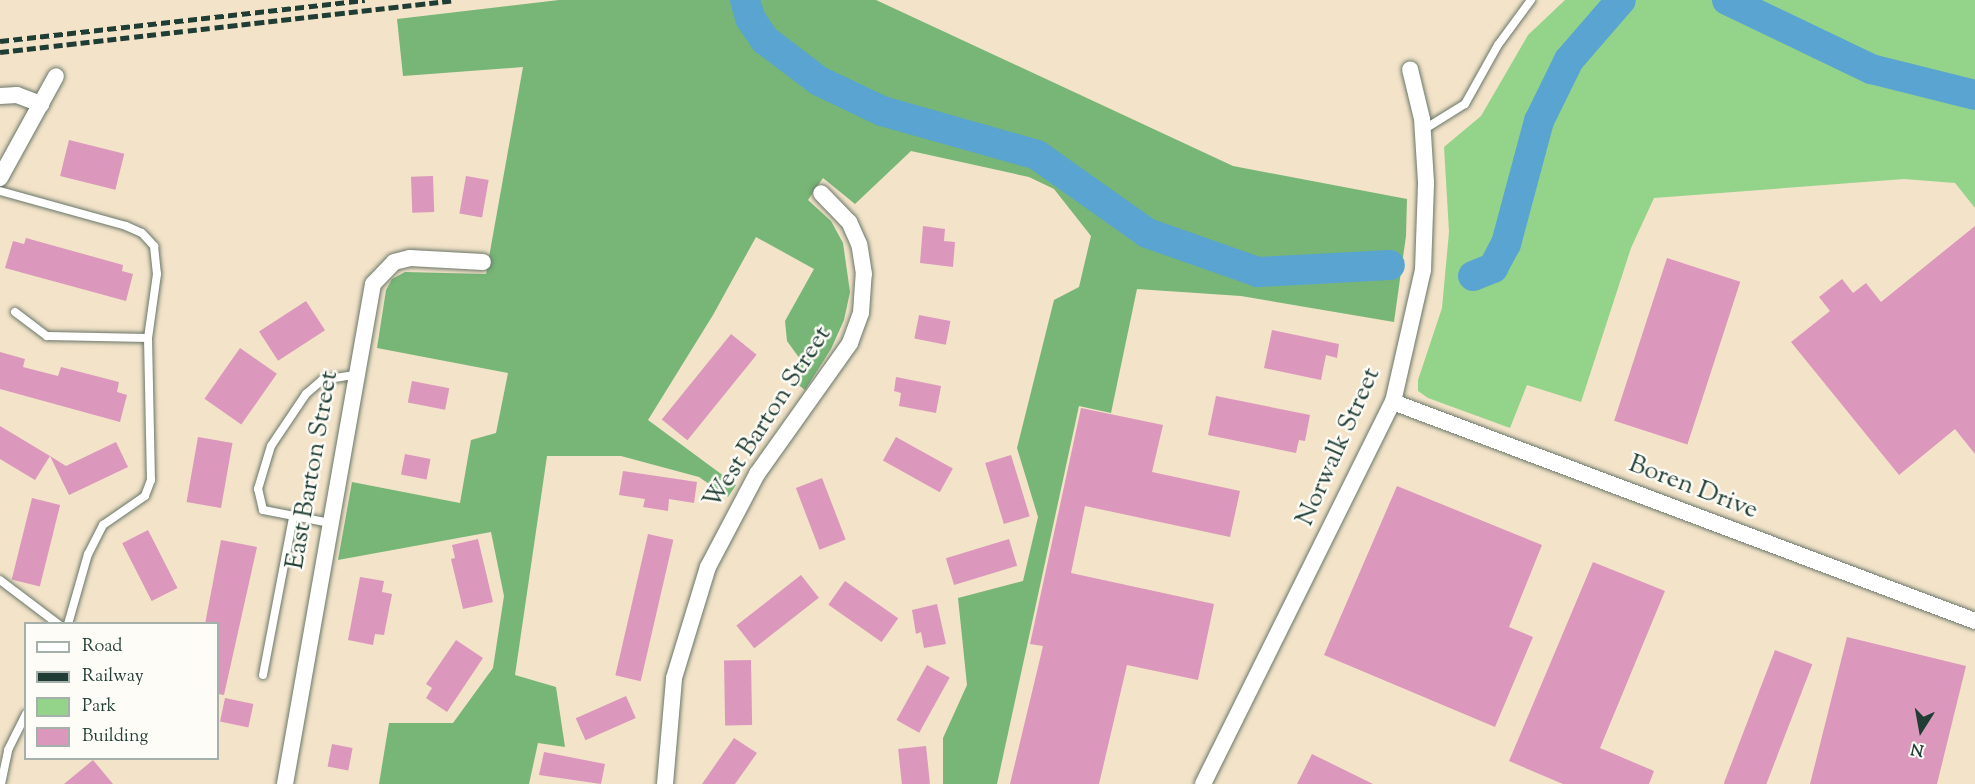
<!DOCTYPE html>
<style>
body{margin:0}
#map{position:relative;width:1975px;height:784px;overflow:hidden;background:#f3e3c9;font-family:"Sorts Mill Goudy",serif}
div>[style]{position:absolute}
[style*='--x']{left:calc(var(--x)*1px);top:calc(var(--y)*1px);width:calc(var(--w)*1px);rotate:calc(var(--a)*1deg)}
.green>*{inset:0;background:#94d48a}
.forest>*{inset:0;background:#77b676}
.river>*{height:30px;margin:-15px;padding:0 15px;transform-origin:15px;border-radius:15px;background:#59a4d1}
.building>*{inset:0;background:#db98bc;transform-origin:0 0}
.roads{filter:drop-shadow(0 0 2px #697768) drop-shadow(0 0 2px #697768)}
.service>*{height:8px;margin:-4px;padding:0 4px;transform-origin:4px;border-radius:4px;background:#fff}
.minor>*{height:16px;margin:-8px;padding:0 8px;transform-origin:8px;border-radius:8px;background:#fff}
.rail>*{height:4.5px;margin-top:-2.25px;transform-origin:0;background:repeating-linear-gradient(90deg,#1f3d34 0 9px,transparent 0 13.5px)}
span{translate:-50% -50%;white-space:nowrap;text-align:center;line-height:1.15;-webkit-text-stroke:5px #fdfcf7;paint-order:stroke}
.street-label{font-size:26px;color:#1f3d34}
.legend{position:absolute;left:24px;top:622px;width:195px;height:138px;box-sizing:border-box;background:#fdfcf7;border:2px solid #a4b0a9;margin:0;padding:8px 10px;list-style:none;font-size:18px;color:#1f3d34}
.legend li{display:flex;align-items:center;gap:12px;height:30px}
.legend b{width:30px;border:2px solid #a4b0a9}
.north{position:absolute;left:1891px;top:700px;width:60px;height:60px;-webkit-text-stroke:4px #fdfcf7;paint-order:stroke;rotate:191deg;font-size:16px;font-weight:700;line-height:24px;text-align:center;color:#1f3d34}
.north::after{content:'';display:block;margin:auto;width:21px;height:27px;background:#1f3d34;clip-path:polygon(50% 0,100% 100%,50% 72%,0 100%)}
</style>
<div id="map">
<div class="green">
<i style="clip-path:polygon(1565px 0,1975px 0,1975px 208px,1955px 183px,1904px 179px,1654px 198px,1631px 248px,1581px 402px,1527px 385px,1510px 428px,1428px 398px,1418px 391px,1418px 380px,1442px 308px,1449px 232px,1444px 147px,1481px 116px,1528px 35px)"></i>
</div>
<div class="forest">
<i style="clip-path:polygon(559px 0,876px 0,1233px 166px,1407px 199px,1406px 236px,1394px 322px,1241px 296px,1137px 289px,1111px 413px,1079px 406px,997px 784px,943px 784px,943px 738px,967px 685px,958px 598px,1023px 581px,1038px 517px,1017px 448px,1054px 300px,1079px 287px,1091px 236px,1054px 189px,1029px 177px,911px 151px,855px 204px,823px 178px,808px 200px,831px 221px,843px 243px,850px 292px,844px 320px,831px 349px,805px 390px,796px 383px,800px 359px,787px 341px,785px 321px,814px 269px,756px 237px,713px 315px,648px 420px,736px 485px,728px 497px,699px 477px,621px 456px,547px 456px,515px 675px,556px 687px,565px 747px,538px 743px,529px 784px,379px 784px,389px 723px,453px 723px,493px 668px,504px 596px,491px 532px,338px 560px,352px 482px,460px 503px,471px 440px,496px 433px,508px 373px,377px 348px,386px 290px,392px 279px,405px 272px,486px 274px,523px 67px,403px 76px,397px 19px)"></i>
</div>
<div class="river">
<i style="--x:745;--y:0;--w:19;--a:74"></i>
<i style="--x:750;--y:18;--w:27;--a:56"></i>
<i style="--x:765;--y:40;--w:68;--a:37.2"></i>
<i style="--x:819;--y:81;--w:70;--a:25.5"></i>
<i style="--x:882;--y:111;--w:161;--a:15.8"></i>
<i style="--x:1037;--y:155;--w:135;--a:35.3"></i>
<i style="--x:1147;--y:233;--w:118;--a:19.4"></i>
<i style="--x:1258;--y:272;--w:132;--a:-3"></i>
<i style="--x:1727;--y:0;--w:160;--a:25.6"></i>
<i style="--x:1871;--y:69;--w:107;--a:14"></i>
<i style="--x:1473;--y:276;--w:22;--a:-22"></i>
<i style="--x:1493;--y:268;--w:27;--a:-62"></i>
<i style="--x:1506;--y:244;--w:127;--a:-75"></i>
<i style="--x:1539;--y:121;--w:68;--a:-63.8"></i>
<i style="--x:1569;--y:60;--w:79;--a:-49.1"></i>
</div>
<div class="building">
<i style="left:69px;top:140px;width:57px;height:37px;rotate:14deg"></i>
<i style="left:433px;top:176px;width:36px;height:22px;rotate:88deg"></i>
<i style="left:466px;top:176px;width:23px;height:38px;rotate:10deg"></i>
<i style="clip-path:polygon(923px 226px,945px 229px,944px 241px,955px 242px,953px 267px,920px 263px)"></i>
<i style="clip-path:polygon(1975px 226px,1975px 454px,1955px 429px,1899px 475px,1791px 342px,1830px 311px,1819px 297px,1842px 279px,1853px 293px,1866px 283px,1881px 302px)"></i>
<i style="clip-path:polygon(26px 238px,123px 265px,122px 271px,133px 274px,126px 301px,5px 268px,13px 241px,24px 244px)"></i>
<i style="left:1667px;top:258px;width:77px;height:171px;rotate:18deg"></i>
<i style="left:306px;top:301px;width:35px;height:56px;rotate:57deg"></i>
<i style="left:919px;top:315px;width:32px;height:24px;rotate:11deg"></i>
<i style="clip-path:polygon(1272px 330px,1339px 344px,1337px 358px,1326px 355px,1321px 380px,1264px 368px)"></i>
<i style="left:731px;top:334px;width:33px;height:110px;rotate:39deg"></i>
<i style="left:240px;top:348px;width:45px;height:62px;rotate:35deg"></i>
<i style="clip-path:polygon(0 352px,25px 359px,23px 367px,58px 376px,61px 367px,119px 382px,117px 392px,127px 395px,120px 422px,0 389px)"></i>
<i style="clip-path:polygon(896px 377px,941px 386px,936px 413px,899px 406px,901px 393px,894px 391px)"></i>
<i style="left:412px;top:381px;width:38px;height:22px;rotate:11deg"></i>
<i style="clip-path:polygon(1216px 396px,1310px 415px,1305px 441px,1299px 440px,1296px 453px,1208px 435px)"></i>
<i style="clip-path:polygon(1081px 408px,1163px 425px,1152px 472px,1240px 491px,1230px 537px,1085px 506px,1071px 573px,1214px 604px,1198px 680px,1127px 665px,1099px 784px,1010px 784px,1043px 646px,1030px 644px)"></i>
<i style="clip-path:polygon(0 426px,50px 456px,35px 480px,0 459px)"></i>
<i style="left:198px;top:437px;width:35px;height:66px;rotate:10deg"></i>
<i style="left:896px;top:437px;width:65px;height:27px;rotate:29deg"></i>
<i style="clip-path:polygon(116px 442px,128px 467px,69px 495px,50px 456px,66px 466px)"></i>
<i style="left:405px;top:454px;width:26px;height:21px;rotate:11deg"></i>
<i style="left:1011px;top:455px;width:64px;height:27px;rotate:73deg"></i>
<i style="clip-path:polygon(623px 471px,697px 482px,694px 503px,669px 499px,668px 511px,643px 507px,645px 499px,619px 495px)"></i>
<i style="left:822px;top:478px;width:66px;height:28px;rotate:69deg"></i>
<i style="clip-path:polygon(1397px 486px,1542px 545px,1509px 627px,1533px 637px,1495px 727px,1324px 655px)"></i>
<i style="left:32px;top:498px;width:29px;height:84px;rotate:14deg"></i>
<i style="left:148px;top:530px;width:65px;height:29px;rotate:63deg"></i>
<i style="left:648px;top:534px;width:26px;height:145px;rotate:13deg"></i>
<i style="clip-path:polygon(478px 539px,493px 602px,463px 609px,451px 559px,455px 558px,452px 545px)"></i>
<i style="left:1009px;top:539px;width:28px;height:66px;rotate:73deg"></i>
<i style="clip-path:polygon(221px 540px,257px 547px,224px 695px,218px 694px,218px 624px,205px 624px)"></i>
<i style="clip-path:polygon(1593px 562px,1665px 591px,1600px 748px,1654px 771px,1649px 784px,1563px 784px,1509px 761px)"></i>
<i style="left:801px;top:575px;width:29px;height:82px;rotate:52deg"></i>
<i style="clip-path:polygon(360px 577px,384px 581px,382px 592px,392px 594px,384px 635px,375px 634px,373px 645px,348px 640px)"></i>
<i style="left:845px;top:581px;width:65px;height:29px;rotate:35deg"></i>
<i style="clip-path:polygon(937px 604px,946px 644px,924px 648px,921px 632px,916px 634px,912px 610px)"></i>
<i style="clip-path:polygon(1847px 637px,1966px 666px,1937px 784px,1810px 784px)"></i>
<i style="clip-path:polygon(456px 640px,483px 658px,447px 712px,426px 698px,432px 688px,426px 684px)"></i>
<i style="left:1775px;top:650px;width:40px;height:143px;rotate:21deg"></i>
<i style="left:751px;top:660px;width:65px;height:27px;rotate:89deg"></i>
<i style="left:927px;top:665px;width:26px;height:63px;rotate:29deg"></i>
<i style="left:626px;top:696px;width:24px;height:55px;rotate:66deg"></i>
<i style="left:225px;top:698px;width:29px;height:24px;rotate:12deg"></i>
<i style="clip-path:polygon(734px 738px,757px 753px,735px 784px,702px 784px)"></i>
<i style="left:332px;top:744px;width:21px;height:23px;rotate:11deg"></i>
<i style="left:926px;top:746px;width:38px;height:28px;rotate:84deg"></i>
<i style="clip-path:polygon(544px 752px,605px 764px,601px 784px,539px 775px)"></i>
<i style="clip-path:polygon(1312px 754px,1373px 784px,1297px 784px)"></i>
<i style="clip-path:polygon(93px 760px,113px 784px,64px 784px)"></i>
</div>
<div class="roads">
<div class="service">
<i style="--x:1423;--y:130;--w:49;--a:-31.8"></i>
<i style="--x:1465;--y:104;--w:68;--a:-60.8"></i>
<i style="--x:1498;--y:45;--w:56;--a:-53.7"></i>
<i style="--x:0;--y:191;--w:131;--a:15.5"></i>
<i style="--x:126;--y:226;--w:17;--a:24"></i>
<i style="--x:142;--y:233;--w:18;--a:47"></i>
<i style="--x:154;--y:246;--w:28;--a:84"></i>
<i style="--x:157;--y:274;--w:65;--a:98"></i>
<i style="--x:148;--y:338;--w:142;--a:88.8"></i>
<i style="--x:151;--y:480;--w:17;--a:111"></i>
<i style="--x:145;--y:496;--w:51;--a:145.4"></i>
<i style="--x:103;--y:525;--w:33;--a:117"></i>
<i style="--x:88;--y:554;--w:73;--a:105.9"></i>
<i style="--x:15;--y:312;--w:40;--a:37"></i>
<i style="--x:47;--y:336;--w:101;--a:1.1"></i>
<i style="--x:330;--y:523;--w:68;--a:-169"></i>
<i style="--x:263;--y:510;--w:22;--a:-103"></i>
<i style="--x:258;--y:489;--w:45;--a:-73.2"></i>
<i style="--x:271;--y:446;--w:63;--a:-56.1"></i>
<i style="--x:306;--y:394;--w:21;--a:-41"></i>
<i style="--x:322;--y:380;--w:33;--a:-9"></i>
<i style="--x:0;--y:580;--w:73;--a:37.2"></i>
<i style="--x:263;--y:675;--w:161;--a:-79.2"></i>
<i style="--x:1;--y:784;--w:35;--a:-78"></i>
<i style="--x:8;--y:750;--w:40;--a:-63.4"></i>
</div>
<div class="minor">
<i style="--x:0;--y:96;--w:17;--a:-3"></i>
<i style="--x:17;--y:95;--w:26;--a:21"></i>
<i style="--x:0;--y:178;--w:116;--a:-61.2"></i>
<i style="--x:1393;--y:402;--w:622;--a:20.62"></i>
<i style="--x:285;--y:784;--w:508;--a:-80.02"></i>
<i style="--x:373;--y:284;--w:30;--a:-46"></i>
<i style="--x:394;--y:262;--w:16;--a:-14"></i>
<i style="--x:410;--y:258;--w:73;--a:3.1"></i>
<i style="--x:665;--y:784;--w:106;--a:-85.1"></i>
<i style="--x:674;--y:678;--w:116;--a:-73"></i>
<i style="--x:708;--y:567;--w:105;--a:-62.2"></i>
<i style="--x:757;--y:474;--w:161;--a:-54.6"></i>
<i style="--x:850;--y:343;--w:32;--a:-70"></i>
<i style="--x:861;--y:313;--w:39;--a:-86"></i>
<i style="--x:864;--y:274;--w:30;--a:-99"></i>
<i style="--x:859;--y:244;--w:24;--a:-114"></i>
<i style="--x:849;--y:222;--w:40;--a:-134"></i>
<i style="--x:1203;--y:784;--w:427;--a:-63.6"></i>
<i style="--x:1393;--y:402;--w:135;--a:-77.2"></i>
<i style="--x:1423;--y:270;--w:88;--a:-88"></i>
<i style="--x:1426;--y:182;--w:63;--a:-93.6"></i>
<i style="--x:1422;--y:119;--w:51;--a:-103.5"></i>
</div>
</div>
<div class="rail">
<i style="--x:0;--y:41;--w:367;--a:-6.4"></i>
<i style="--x:0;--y:52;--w:457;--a:-6.5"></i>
</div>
<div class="street-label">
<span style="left:768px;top:418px;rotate:-57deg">West Barton Street</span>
<span style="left:1339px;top:447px;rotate:-66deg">Norwalk Street</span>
<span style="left:313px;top:470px;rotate:-80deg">East Barton Street</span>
<span style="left:1693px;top:488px;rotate:21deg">Boren Drive</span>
</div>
<ul class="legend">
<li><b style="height:8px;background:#fff"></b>Road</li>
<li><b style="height:8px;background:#1f3d34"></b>Railway</li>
<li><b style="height:16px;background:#94d48a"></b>Park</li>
<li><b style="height:16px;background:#db98bc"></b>Building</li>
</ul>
<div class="north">N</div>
</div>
